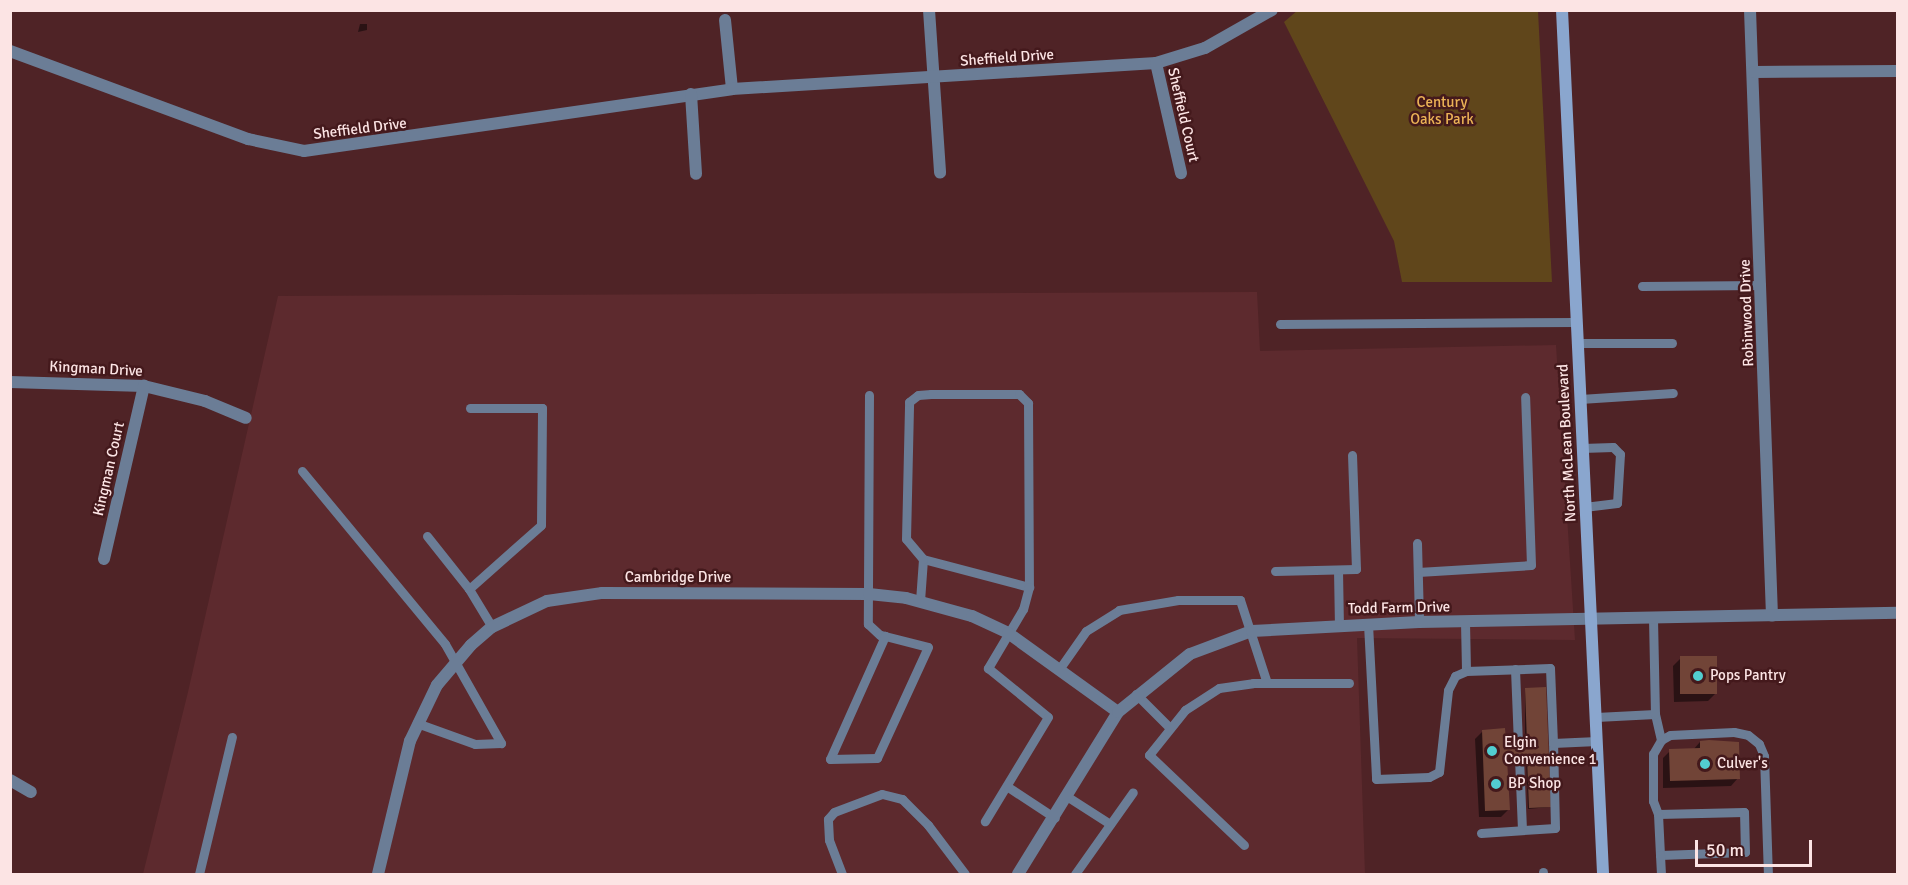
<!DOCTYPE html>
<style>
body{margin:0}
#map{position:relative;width:1908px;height:885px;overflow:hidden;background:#4f2326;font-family:Signika,sans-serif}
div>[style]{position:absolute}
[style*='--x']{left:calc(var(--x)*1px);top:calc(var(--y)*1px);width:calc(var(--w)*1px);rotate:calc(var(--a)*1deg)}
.built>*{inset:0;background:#5d2a2e}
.green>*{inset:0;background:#60461b}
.shadow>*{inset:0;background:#0007}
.building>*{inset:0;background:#714437;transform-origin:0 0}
.service>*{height:9px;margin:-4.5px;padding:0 4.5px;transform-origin:4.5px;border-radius:4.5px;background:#6b7d96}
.minor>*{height:12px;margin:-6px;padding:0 6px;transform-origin:6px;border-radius:6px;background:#6b7d96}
.secondary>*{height:12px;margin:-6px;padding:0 6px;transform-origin:6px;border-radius:6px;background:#8aa6ce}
.dots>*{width:16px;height:16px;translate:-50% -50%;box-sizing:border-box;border:3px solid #44191c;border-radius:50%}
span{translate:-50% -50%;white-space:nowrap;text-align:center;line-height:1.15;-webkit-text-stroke:5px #44191c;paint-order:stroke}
.street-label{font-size:15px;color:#fce4e4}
.park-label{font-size:15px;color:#ecb356}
.poi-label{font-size:15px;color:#fce4e4}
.left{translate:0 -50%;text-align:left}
.frame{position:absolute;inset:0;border:12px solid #fce4e4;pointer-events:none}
.scale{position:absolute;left:1695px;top:840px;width:117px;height:27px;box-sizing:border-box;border:3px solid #fce4e4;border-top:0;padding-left:8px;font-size:18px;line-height:21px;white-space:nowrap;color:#fce4e4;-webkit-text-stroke:4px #44191c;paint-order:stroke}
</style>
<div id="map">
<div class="built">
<i style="clip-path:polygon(1257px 292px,1260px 351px,1556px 345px,1575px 640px,1357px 638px,1365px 874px,143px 874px,188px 692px,278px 296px)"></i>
</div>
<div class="green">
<i style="clip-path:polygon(1298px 10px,1538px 11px,1552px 282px,1402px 282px,1394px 241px,1284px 22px)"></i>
</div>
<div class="shadow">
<i style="clip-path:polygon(360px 24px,367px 24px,367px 30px,358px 32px)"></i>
<i style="clip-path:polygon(1680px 659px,1716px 693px,1708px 701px,1674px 702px,1673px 666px)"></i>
<i style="clip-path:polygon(1525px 689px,1549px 807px,1528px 809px,1526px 759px,1505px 760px,1509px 809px,1501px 817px,1479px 817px,1475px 739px,1483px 731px,1505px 746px,1525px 745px)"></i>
<i style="clip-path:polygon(1700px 742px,1738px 778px,1731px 786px,1663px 788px,1663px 758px,1670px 751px,1693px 750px)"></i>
</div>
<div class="building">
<i style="left:1717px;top:656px;width:38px;height:37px;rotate:90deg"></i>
<i style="clip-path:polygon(1546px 687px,1551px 807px,1529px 808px,1527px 758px,1519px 758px,1507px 759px,1510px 810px,1485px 811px,1482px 730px,1505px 728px,1506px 743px,1527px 743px,1525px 688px)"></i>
<i style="clip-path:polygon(1709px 740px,1739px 742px,1740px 779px,1670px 781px,1669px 749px,1700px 748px,1700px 741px)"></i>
</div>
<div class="service">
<i style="--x:1642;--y:286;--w:119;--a:-0.5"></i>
<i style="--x:1280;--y:324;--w:296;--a:-0.4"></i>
<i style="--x:1576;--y:343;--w:96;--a:0"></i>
<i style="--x:869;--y:395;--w:229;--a:90.3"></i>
<i style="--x:868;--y:624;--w:16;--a:43"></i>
<i style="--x:880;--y:635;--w:5;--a:11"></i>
<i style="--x:885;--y:636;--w:44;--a:14.3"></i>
<i style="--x:928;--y:647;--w:122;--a:114.7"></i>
<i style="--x:877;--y:758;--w:47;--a:178.8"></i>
<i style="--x:830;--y:759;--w:135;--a:-65.9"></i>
<i style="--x:1580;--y:399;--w:93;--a:-3.7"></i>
<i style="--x:1582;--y:448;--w:31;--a:-2"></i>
<i style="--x:1613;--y:447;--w:10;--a:45"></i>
<i style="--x:1620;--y:454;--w:49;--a:93.5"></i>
<i style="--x:1617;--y:503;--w:31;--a:173"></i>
<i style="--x:302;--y:471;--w:224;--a:50.4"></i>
<i style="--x:445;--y:644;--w:114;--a:60.5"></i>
<i style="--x:501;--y:743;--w:26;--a:178"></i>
<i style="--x:475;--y:744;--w:62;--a:-160.1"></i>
<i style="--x:427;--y:536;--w:68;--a:51.6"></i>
<i style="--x:469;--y:589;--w:44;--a:58.8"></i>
<i style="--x:1417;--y:543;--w:79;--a:88.5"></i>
<i style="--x:923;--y:559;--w:110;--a:14.8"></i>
<i style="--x:1338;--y:570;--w:55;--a:89"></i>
<i style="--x:1275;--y:571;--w:81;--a:-1.4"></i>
<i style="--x:1356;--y:569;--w:114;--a:-92"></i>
<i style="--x:1418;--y:572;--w:113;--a:-3.5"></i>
<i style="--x:1531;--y:565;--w:168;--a:-92"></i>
<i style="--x:469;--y:589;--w:96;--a:-41.6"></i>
<i style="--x:541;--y:525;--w:117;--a:-89.5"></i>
<i style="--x:542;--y:408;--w:72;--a:180"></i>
<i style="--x:920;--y:601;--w:42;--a:-85.9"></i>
<i style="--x:923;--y:559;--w:26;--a:-130"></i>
<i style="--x:906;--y:539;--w:137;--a:-88.7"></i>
<i style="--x:909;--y:402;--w:11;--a:-38"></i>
<i style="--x:918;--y:395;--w:13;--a:-4"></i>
<i style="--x:931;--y:394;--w:88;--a:0"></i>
<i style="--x:1019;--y:394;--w:13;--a:45"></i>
<i style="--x:1028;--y:403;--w:184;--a:89.7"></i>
<i style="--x:1029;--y:587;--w:23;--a:105"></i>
<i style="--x:1023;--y:609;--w:69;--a:120.7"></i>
<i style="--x:988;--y:668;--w:77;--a:39.2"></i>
<i style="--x:1048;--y:717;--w:122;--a:121.2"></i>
<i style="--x:1465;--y:622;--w:49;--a:88.8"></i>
<i style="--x:1466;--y:671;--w:84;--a:-2"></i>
<i style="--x:1550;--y:668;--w:75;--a:87.7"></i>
<i style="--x:1368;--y:624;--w:155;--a:87"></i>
<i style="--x:1376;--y:779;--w:53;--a:-2.2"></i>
<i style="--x:1429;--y:777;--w:11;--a:-27"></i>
<i style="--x:1439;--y:772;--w:82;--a:-83.7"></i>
<i style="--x:1448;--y:690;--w:16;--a:-63"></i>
<i style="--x:1455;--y:676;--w:12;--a:-24"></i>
<i style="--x:1060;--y:668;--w:45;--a:-54.9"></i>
<i style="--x:1086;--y:631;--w:39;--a:-32"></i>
<i style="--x:1119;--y:610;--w:60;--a:-9.6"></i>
<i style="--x:1178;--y:600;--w:62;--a:0"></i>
<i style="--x:1240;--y:600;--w:87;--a:72"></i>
<i style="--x:1515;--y:669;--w:75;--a:87.7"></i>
<i style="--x:1136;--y:694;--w:47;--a:45"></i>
<i style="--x:1655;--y:714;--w:27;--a:77"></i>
<i style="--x:1596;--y:717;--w:59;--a:-2.9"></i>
<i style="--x:1655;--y:714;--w:96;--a:-91.2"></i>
<i style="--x:1519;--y:758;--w:72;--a:87.6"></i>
<i style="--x:1008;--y:787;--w:56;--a:33.4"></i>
<i style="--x:1068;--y:797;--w:50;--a:32.7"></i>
<i style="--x:1658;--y:814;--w:14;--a:-111"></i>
<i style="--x:1653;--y:801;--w:47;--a:-90"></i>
<i style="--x:1653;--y:754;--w:16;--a:-60"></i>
<i style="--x:1661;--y:740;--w:10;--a:-29"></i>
<i style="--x:1670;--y:735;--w:64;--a:-2.7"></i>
<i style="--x:1734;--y:732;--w:14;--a:12"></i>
<i style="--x:1748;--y:735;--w:14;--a:39"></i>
<i style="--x:1759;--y:744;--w:13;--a:67"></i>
<i style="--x:1764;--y:756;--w:118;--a:88.1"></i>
<i style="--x:1481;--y:833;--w:74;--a:-3.9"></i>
<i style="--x:1555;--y:828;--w:85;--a:-91.3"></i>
<i style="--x:1553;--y:743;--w:44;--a:-2.6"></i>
<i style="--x:1244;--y:845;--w:131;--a:-136.5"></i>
<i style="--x:1149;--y:755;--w:58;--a:-51.3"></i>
<i style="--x:1185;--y:710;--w:40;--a:-32.9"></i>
<i style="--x:1219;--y:688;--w:34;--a:-8"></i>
<i style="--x:1253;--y:683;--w:96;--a:0"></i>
<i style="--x:1660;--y:855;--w:85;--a:-2"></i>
<i style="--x:1745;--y:852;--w:40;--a:-91.4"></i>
<i style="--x:1744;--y:812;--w:86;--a:178.7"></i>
<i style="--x:1658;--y:814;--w:41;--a:87.2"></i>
<i style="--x:1660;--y:855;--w:19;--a:87"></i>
<i style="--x:1543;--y:872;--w:2;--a:90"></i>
<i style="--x:199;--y:874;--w:141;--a:-76.5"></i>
<i style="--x:842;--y:874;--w:36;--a:-111"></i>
<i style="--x:829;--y:840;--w:21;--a:-93"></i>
<i style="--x:828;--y:819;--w:9;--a:-49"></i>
<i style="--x:834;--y:812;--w:51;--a:-20.6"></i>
<i style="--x:882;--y:794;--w:21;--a:14"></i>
<i style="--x:902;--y:799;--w:37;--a:45"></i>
<i style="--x:928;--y:825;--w:61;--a:52.9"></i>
<i style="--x:1075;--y:874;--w:100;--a:-54.7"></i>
</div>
<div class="minor">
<i style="--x:929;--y:10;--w:163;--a:86.1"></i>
<i style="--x:1750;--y:10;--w:606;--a:87.92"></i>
<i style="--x:725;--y:20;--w:69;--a:84.2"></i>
<i style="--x:10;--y:51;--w:254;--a:20.3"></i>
<i style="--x:248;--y:139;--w:57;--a:12.1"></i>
<i style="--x:304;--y:151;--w:432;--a:-8.2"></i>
<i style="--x:732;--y:89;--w:425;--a:-3.5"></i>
<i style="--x:1156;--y:63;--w:51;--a:-17"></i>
<i style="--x:1205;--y:48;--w:77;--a:-29.6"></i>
<i style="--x:1156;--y:63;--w:113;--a:77.2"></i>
<i style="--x:1754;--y:72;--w:144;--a:-0.4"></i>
<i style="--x:691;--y:94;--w:80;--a:86.4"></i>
<i style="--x:10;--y:382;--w:134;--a:1.7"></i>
<i style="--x:144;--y:386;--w:63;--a:13.8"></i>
<i style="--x:205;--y:401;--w:44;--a:22.5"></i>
<i style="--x:104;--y:559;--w:178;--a:-77"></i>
<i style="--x:10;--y:780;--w:24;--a:30"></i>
<i style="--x:378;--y:874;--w:137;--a:-76.5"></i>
<i style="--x:410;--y:741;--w:62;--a:-64.3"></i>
<i style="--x:437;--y:685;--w:52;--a:-49.6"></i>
<i style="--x:471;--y:645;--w:28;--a:-41"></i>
<i style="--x:492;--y:627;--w:61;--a:-25.3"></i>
<i style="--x:547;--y:601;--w:56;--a:-8.3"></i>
<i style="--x:602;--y:593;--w:267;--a:0.2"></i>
<i style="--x:869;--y:594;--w:37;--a:6"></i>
<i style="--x:906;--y:598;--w:68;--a:15.3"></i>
<i style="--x:972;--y:616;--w:40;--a:25"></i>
<i style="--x:1008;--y:633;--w:135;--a:35.7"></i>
<i style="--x:1018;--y:874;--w:190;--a:-58.3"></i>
<i style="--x:1118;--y:712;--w:92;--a:-38.9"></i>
<i style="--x:1190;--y:654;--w:66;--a:-20.4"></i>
<i style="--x:1252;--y:631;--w:167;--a:-3.1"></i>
<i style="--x:1419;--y:622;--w:479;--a:-1.1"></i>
</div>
<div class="secondary">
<i style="--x:1562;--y:10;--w:865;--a:87.28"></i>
</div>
<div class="dots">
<i style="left:1698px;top:676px;background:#52cdd0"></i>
<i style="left:1492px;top:751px;background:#52cdd0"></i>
<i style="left:1705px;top:764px;background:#52cdd0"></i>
<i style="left:1496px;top:784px;background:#52cdd0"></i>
</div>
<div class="street-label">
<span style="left:1007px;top:58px;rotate:-4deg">Sheffield Drive</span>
<span style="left:1183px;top:115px;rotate:77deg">Sheffield Court</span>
<span style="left:360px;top:129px;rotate:-7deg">Sheffield Drive</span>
<span style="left:1747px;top:313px;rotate:-92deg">Robinwood Drive</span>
<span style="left:96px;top:369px;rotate:3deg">Kingman Drive</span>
<span style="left:1567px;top:443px;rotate:-93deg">North McLean Boulevard</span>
<span style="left:109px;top:469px;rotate:-77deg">Kingman Court</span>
<span style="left:678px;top:578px">Cambridge Drive</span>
<span style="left:1399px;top:608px;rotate:-1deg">Todd Farm Drive</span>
</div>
<div class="park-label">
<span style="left:1442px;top:111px">Century<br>Oaks Park</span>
</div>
<div class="poi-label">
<span class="left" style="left:1710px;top:676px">Pops Pantry</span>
<span class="left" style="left:1504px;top:751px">Elgin<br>Convenience 1</span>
<span class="left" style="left:1717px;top:764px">Culver's</span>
<span class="left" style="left:1508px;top:784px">BP Shop</span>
</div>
<div class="frame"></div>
<div class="scale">50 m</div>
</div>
